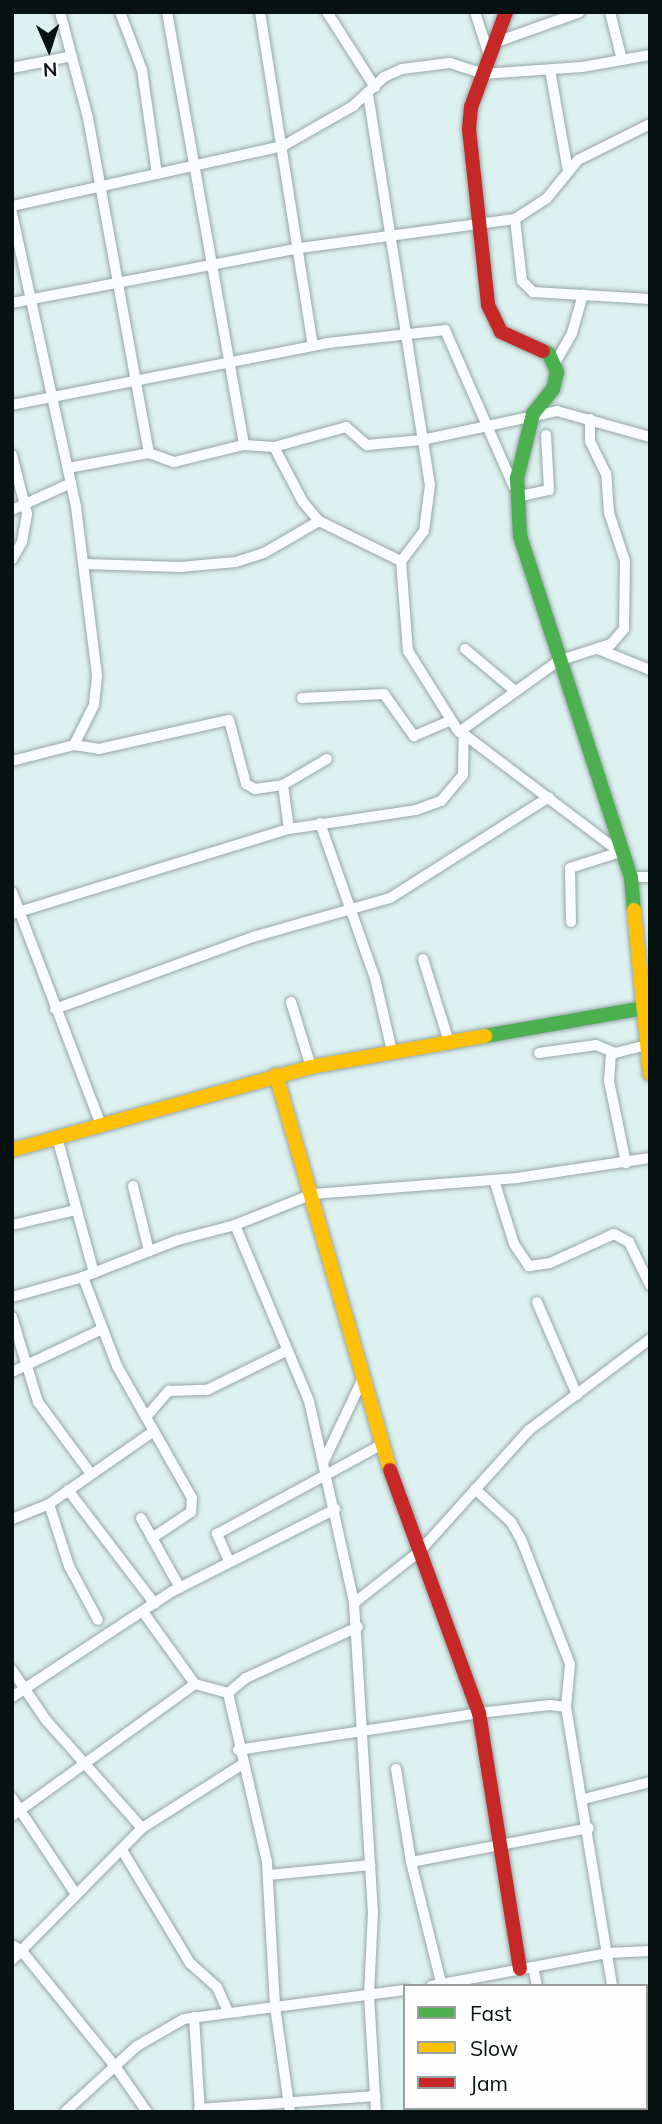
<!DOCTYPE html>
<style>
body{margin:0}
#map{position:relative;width:662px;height:2124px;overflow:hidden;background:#ddf2f0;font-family:Mulish,sans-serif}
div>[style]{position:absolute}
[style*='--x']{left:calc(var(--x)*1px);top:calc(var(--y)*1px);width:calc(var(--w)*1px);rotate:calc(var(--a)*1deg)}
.roads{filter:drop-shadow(0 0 2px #97a6a5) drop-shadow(0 0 2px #97a6a5)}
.street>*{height:10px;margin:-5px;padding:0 5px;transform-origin:5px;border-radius:5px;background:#fafdfd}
.fast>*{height:14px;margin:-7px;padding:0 7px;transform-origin:7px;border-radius:7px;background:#4caf50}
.slow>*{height:14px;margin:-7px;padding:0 7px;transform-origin:7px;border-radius:7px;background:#ffc107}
.jam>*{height:14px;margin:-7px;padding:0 7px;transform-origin:7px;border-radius:7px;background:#c62828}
span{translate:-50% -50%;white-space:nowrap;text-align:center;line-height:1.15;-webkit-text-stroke:7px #fefefe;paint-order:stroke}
.frame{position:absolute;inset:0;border:14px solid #051210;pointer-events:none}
.legend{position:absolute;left:403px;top:1984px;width:245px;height:126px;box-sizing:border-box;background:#fefefe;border:2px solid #9aa09f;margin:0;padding:9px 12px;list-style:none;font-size:21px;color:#051210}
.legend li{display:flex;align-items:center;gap:14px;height:35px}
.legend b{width:35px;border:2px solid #9aa09f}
.north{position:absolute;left:14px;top:14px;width:70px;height:70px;-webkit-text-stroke:5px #fefefe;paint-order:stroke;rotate:177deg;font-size:19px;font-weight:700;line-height:28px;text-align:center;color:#051210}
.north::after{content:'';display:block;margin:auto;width:24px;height:32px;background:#051210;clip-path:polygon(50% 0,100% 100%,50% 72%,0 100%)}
</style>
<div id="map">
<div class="roads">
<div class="street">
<i style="--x:60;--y:12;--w:110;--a:75.2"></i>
<i style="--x:88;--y:118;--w:341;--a:79.7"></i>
<i style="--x:120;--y:12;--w:62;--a:69.2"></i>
<i style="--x:142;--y:70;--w:105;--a:81.8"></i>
<i style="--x:167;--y:12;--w:440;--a:79.9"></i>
<i style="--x:260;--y:12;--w:338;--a:81"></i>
<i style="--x:327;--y:12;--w:89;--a:57.4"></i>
<i style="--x:475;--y:12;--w:45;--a:72"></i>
<i style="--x:610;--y:12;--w:49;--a:76"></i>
<i style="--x:494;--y:43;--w:91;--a:-19.8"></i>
<i style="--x:12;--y:68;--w:61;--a:-11.3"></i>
<i style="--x:550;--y:70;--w:103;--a:79.9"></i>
<i style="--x:368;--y:94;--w:396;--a:81"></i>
<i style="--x:430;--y:485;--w:46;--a:97.4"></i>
<i style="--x:424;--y:531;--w:38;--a:127"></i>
<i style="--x:12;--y:206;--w:278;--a:-12.5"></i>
<i style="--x:283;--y:146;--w:81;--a:-29.7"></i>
<i style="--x:353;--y:106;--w:42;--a:-43.1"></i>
<i style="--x:384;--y:77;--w:20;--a:-24"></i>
<i style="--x:402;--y:69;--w:48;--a:-7.1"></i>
<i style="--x:450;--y:63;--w:35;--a:18"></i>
<i style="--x:483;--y:74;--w:99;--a:-4"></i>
<i style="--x:582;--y:67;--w:69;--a:-10"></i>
<i style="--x:12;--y:213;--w:301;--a:77.7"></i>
<i style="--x:76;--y:507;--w:170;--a:82.9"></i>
<i style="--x:97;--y:676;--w:29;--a:96"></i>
<i style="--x:94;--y:705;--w:45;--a:116.6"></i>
<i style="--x:74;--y:745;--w:64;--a:165.5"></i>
<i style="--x:515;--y:219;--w:62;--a:83.6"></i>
<i style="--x:522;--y:281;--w:16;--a:45"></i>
<i style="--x:533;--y:292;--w:117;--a:3.4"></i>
<i style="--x:12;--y:303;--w:293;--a:-10.8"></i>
<i style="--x:300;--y:248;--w:217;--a:-7.7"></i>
<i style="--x:515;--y:219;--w:38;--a:-33"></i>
<i style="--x:547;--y:198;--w:49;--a:-50.8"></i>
<i style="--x:578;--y:160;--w:80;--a:-26.6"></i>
<i style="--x:555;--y:363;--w:34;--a:-60"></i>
<i style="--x:572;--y:333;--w:40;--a:-74"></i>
<i style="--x:12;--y:405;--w:322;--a:-11.1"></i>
<i style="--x:328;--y:343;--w:118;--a:-6.3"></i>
<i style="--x:445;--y:330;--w:171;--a:66.3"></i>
<i style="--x:274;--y:447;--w:75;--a:-15.5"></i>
<i style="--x:346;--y:427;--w:28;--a:41"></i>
<i style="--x:367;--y:445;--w:55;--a:-5.2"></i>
<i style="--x:422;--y:440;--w:138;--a:-12.1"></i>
<i style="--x:557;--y:411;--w:97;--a:15.6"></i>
<i style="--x:12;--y:455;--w:61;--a:75.7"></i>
<i style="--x:27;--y:514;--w:28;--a:100"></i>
<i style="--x:22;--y:542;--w:20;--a:120"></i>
<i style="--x:68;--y:468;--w:82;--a:-10.5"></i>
<i style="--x:149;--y:453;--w:27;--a:20"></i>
<i style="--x:174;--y:462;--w:72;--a:-13.7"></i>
<i style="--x:244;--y:445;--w:30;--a:4"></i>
<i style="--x:274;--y:447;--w:62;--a:62.2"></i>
<i style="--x:303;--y:502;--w:25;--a:50"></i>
<i style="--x:319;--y:521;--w:91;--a:26"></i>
<i style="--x:401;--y:561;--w:90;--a:85.6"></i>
<i style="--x:408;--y:651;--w:92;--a:57.9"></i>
<i style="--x:457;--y:729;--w:207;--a:37.1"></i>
<i style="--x:516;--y:497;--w:34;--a:-12"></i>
<i style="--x:549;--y:490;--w:55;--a:-93.1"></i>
<i style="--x:12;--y:510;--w:65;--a:-24.6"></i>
<i style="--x:85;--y:564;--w:95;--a:1.8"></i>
<i style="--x:180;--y:567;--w:56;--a:-5.1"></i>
<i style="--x:236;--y:562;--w:29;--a:-18"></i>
<i style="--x:264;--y:553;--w:64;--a:-30.2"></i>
<i style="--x:465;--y:649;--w:65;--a:40"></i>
<i style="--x:598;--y:649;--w:56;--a:22"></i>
<i style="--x:302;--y:698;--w:82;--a:-2.8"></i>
<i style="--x:384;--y:694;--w:52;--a:54.5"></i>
<i style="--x:414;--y:736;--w:39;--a:-23"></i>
<i style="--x:459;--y:732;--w:122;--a:-35.6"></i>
<i style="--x:558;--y:661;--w:56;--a:-17.8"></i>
<i style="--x:611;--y:644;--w:20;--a:-49"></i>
<i style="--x:624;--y:629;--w:68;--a:-89.2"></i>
<i style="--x:625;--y:561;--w:51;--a:-108.4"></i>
<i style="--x:609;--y:513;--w:39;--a:-94"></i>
<i style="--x:606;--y:474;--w:37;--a:-116"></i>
<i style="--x:590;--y:441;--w:22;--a:-90"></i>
<i style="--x:74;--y:745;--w:25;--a:9"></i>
<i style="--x:99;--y:749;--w:133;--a:-12.6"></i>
<i style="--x:229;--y:720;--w:66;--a:75.1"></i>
<i style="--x:246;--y:784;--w:10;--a:29"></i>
<i style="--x:255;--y:789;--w:28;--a:-8"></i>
<i style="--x:320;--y:823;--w:164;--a:70.5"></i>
<i style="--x:375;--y:978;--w:75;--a:76.9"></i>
<i style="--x:289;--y:829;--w:44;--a:-97.8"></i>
<i style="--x:283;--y:785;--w:51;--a:-30.6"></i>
<i style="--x:631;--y:877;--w:19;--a:0"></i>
<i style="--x:12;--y:892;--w:249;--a:69.1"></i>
<i style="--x:12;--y:914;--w:290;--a:-17.1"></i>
<i style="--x:289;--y:829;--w:128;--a:-8.5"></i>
<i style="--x:416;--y:810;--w:27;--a:-20"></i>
<i style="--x:441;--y:801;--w:34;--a:-50"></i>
<i style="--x:463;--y:775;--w:39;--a:-89"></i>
<i style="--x:571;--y:922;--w:54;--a:-91.1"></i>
<i style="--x:570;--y:868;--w:52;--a:-17.7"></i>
<i style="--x:423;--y:959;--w:87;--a:72.6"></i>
<i style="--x:291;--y:1002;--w:68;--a:72.9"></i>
<i style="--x:55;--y:1009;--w:211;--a:-20"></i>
<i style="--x:253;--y:937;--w:142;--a:-15.9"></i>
<i style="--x:390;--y:898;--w:188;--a:-32.4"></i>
<i style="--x:539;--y:1053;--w:58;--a:-8"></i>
<i style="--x:596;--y:1045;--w:21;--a:23"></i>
<i style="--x:615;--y:1053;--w:32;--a:-14"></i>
<i style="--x:611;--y:1053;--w:28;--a:94"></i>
<i style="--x:609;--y:1081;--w:84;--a:78.3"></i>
<i style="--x:57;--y:1137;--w:141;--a:74.8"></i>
<i style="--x:494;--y:1180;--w:67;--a:72.6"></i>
<i style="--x:514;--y:1244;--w:27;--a:56"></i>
<i style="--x:529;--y:1266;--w:21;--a:-8"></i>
<i style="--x:550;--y:1263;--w:70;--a:-24.4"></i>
<i style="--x:614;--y:1234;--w:17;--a:28"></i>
<i style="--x:629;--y:1242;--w:48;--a:64"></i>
<i style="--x:133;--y:1186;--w:67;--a:76.2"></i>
<i style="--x:12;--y:1225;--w:66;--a:-13.2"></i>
<i style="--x:235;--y:1225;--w:191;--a:67.2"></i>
<i style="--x:309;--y:1401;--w:207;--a:77.4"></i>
<i style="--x:354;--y:1603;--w:309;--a:86.5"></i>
<i style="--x:373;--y:1911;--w:84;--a:92.7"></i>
<i style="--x:369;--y:1995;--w:117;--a:86.6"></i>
<i style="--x:83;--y:1277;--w:95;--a:69.1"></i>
<i style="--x:117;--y:1366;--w:152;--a:60.4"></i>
<i style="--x:192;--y:1498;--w:14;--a:94"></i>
<i style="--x:191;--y:1512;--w:47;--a:146.3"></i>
<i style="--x:12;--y:1297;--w:74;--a:-15.7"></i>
<i style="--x:83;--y:1277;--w:102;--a:-21.3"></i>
<i style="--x:178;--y:1240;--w:59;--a:-14.7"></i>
<i style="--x:235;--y:1225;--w:84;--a:-21.7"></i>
<i style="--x:313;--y:1194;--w:205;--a:-4.5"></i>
<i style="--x:517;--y:1178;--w:134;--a:-8.6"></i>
<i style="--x:537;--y:1302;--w:101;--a:66.7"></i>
<i style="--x:12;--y:1317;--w:89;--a:73"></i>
<i style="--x:38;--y:1402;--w:89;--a:53.6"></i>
<i style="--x:12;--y:1372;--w:100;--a:-25.5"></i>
<i style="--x:146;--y:1417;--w:35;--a:-49"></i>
<i style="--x:169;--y:1391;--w:38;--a:-2"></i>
<i style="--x:207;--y:1390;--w:90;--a:-26.3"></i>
<i style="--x:323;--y:1463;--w:92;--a:-64.8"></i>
<i style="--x:475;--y:1489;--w:49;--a:42.5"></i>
<i style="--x:511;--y:1522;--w:20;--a:60"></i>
<i style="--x:521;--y:1539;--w:134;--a:68.6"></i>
<i style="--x:570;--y:1664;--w:43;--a:95.3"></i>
<i style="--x:68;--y:1490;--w:143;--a:52.7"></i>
<i style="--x:49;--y:1504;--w:65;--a:72.1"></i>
<i style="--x:69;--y:1566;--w:61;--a:61.8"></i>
<i style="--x:141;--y:1518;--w:80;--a:60.9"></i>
<i style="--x:12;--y:1519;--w:40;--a:-22"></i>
<i style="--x:49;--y:1504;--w:128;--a:-34.8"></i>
<i style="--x:229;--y:1561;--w:30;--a:-114"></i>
<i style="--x:217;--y:1534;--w:187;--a:-28.5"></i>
<i style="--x:354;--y:1603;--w:84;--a:-38.2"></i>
<i style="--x:420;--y:1551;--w:163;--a:-48"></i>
<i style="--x:529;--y:1430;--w:151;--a:-36.9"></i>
<i style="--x:143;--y:1612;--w:89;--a:54.2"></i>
<i style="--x:195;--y:1684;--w:34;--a:15"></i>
<i style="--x:12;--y:1670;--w:60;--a:55.8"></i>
<i style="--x:46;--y:1720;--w:144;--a:48.4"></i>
<i style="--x:12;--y:1697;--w:193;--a:-33.4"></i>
<i style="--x:173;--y:1591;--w:182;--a:-26.8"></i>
<i style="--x:238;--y:1750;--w:244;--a:-8.7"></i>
<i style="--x:479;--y:1713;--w:71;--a:-6.4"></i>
<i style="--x:550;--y:1705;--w:16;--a:7"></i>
<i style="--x:566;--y:1707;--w:283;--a:80.6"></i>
<i style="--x:396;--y:1769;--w:94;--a:80.8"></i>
<i style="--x:411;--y:1862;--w:128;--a:76"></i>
<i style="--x:12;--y:1798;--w:114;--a:56.4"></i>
<i style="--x:584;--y:1799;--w:68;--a:-14.4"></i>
<i style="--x:12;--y:1816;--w:226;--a:-35.8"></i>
<i style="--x:122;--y:1850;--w:132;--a:59"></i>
<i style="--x:190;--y:1963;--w:36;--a:42"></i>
<i style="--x:217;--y:1987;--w:27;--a:66"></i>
<i style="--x:411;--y:1862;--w:181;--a:-10.8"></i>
<i style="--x:269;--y:1875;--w:102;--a:-5.6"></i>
<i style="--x:12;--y:1945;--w:10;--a:29"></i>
<i style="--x:21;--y:1950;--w:149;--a:51"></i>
<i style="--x:115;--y:2066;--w:56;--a:55.2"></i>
<i style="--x:12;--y:1960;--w:185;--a:-45.4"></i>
<i style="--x:142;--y:1828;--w:120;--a:-32.4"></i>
<i style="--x:533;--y:1967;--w:19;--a:78"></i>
<i style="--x:431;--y:1986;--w:179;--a:-10.6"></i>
<i style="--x:607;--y:1953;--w:43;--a:-2.7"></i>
<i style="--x:194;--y:2017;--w:95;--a:86.4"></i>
<i style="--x:474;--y:2108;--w:4;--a:90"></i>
<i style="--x:537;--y:2108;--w:4;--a:76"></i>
<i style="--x:628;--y:2108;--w:4;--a:90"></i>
<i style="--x:199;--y:2109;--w:177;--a:-4.2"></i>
<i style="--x:65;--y:2112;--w:98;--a:-42.5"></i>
<i style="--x:137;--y:2046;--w:54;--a:-29.9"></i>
<i style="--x:184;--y:2019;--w:223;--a:-7.5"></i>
<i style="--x:290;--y:2112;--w:107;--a:-98.1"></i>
<i style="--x:275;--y:2006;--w:144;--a:-93.2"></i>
<i style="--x:267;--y:1862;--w:173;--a:-103"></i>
<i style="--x:228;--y:1693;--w:23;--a:-40"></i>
<i style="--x:246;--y:1678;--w:123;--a:-24.5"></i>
</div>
<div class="fast">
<i style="--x:543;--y:351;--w:7;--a:27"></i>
<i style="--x:549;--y:354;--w:20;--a:66"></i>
<i style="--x:557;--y:372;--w:17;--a:103"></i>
<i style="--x:553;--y:389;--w:32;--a:129"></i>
<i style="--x:533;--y:414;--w:66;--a:104"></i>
<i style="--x:517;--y:478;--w:58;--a:87"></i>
<i style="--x:520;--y:536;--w:359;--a:72"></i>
<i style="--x:631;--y:877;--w:33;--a:85"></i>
<i style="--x:485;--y:1036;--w:168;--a:-10"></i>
</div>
<div class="slow">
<i style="--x:634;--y:910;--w:165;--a:84.4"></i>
<i style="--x:276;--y:1075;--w:411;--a:73.9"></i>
<i style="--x:12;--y:1150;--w:310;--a:-15.5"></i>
<i style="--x:311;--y:1067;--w:177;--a:-10.1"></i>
</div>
<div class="jam">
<i style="--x:506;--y:12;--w:101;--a:110.2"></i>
<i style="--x:471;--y:107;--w:22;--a:95"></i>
<i style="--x:469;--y:129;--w:177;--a:83.8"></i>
<i style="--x:488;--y:305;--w:30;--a:64"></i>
<i style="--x:501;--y:332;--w:46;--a:24.3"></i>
<i style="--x:390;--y:1470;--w:259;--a:69.9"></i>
<i style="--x:479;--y:1713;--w:259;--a:80.9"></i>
</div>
</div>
<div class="frame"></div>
<ul class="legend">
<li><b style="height:9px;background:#4caf50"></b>Fast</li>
<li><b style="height:9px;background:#ffc107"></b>Slow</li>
<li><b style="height:9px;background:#c62828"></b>Jam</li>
</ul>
<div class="north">N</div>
</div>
